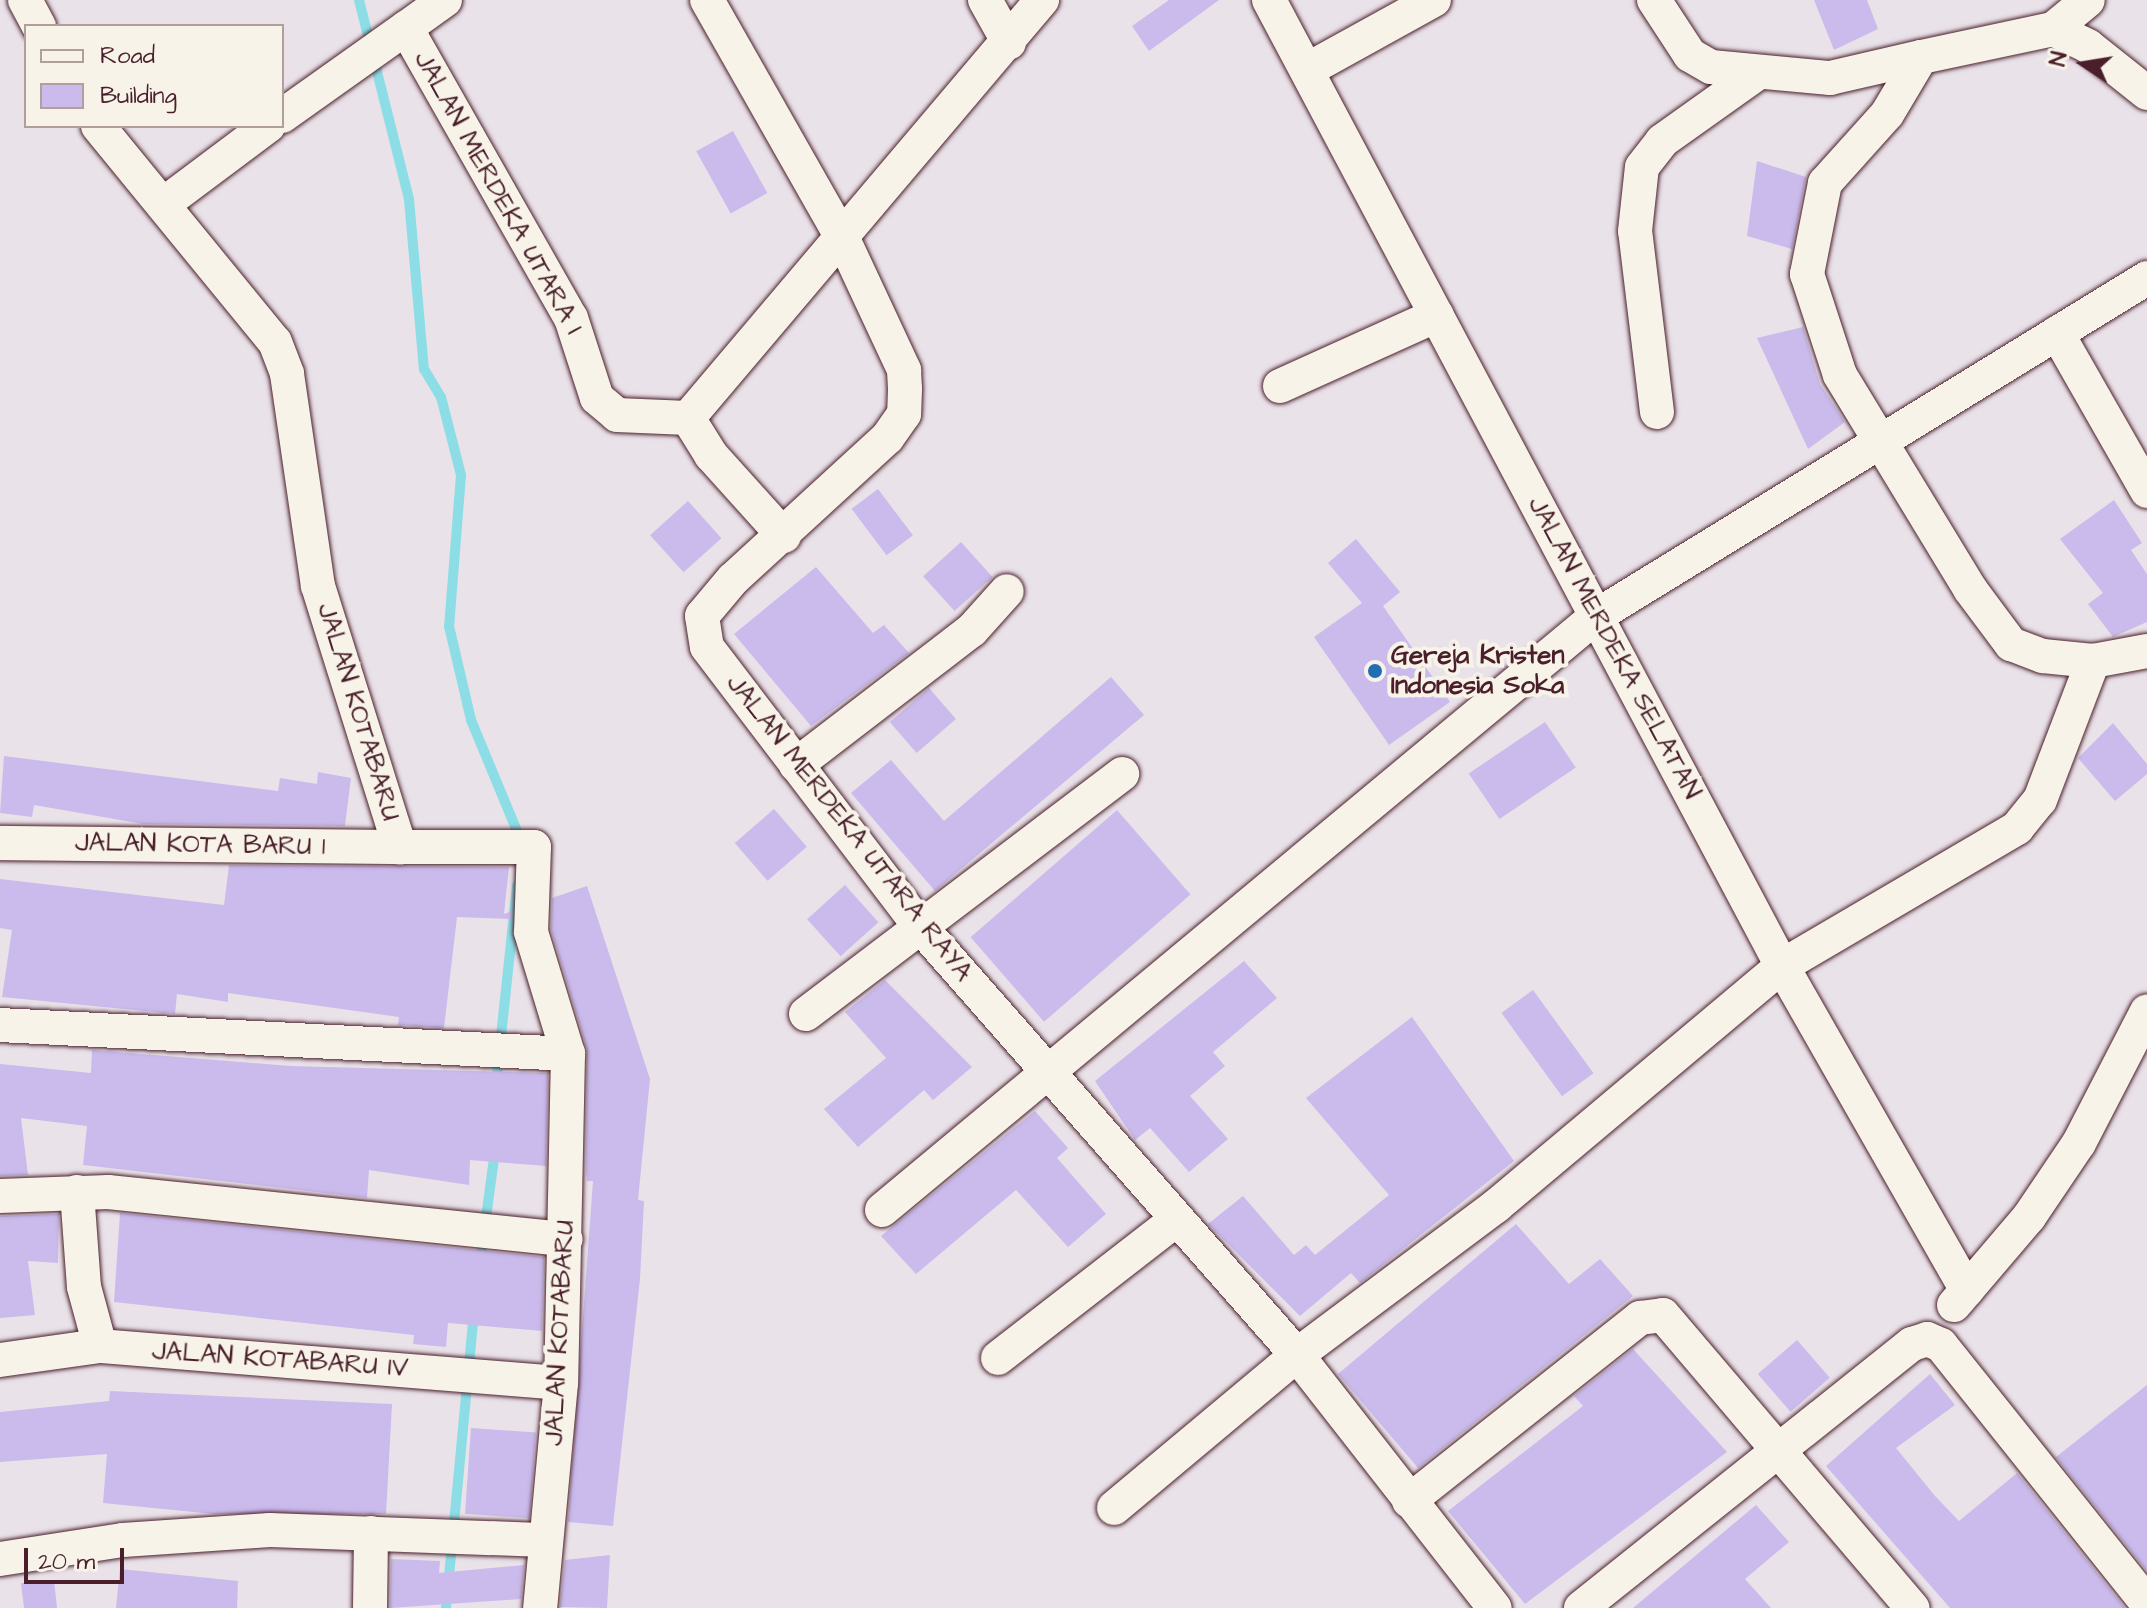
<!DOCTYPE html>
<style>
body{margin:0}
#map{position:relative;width:2147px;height:1608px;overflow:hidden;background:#eae2e9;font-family:"Architects Daughter",sans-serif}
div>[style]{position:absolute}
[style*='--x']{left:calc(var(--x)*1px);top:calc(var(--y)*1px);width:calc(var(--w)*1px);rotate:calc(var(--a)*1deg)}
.stream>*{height:10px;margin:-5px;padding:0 5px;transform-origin:5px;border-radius:5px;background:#8cdde6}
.building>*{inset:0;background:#cabbec;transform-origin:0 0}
.roads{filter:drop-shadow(0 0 2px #4a1f2b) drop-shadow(0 0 2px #4a1f2b)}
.street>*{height:34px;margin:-17px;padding:0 17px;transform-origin:17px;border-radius:17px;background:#f7f3e8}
.dots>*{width:22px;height:22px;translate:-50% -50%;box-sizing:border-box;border:4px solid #f7f3e8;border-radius:50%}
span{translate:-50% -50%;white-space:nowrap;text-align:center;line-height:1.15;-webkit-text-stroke:8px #f7f3e8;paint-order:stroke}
.street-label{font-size:26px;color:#4a1f2b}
.poi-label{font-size:26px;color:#4a1f2b;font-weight:700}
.left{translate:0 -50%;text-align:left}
.legend{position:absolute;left:24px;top:24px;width:260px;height:104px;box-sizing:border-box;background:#f7f3e8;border:2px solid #b29e9c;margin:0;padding:10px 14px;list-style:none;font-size:24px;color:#4a1f2b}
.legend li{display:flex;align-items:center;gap:16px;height:40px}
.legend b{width:40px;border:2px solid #b29e9c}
.north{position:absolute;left:2043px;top:24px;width:80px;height:80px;-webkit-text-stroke:6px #f7f3e8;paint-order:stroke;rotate:282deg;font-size:22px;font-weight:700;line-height:32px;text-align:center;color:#4a1f2b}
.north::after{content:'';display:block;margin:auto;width:28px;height:36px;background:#4a1f2b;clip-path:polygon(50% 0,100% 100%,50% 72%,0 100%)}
.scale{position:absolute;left:24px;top:1548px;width:100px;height:36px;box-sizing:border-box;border:4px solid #4a1f2b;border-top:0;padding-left:10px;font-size:24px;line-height:28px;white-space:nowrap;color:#4a1f2b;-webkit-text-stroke:6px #f7f3e8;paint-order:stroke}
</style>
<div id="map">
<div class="stream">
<i style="--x:359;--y:0;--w:205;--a:75.9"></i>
<i style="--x:409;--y:199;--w:171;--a:85"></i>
<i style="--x:424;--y:369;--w:33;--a:59"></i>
<i style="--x:441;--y:397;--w:81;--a:75.6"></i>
<i style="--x:461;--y:475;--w:151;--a:94.5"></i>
<i style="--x:449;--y:626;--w:97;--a:76.8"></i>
<i style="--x:471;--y:720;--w:131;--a:67.5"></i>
<i style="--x:496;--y:1083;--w:199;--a:-83.9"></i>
<i style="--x:480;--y:1262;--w:112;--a:-82.3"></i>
<i style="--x:446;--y:1608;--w:295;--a:-84.6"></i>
</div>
<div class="building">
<i style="clip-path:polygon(1169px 0,1219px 0,1149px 51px,1132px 26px)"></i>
<i style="clip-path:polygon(1814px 0,1867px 0,1878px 29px,1834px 50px)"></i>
<i style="left:733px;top:131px;width:71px;height:42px;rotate:61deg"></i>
<i style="clip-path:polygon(1757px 161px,1806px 177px,1792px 249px,1747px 236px)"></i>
<i style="clip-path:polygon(1803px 327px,1820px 384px,1845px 422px,1808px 449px,1757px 338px)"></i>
<i style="left:878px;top:489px;width:58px;height:33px;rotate:53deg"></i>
<i style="clip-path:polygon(2114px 500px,2142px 543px,2131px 550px,2147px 574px,2147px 622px,2113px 637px,2088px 604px,2103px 593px,2060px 539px)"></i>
<i style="left:688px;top:501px;width:50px;height:51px;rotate:48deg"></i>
<i style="clip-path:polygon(1356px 539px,1400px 592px,1383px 606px,1450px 702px,1389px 745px,1314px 637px,1362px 603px,1328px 563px)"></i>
<i style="left:961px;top:542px;width:47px;height:51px;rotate:48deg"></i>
<i style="clip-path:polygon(816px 567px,873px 633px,884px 625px,909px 653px,811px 726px,734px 634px)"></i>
<i style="clip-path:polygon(1111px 677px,1144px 715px,935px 891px,851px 793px,891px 760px,944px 821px)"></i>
<i style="left:929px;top:688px;width:41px;height:52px;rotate:49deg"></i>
<i style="left:1545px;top:722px;width:55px;height:92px;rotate:56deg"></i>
<i style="clip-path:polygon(2113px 723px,2147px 764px,2147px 774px,2115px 801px,2078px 758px)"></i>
<i style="clip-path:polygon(4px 756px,278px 791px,280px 778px,317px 784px,318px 772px,351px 778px,345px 826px,143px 824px,34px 805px,32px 817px,0 813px)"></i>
<i style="left:774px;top:809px;width:50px;height:52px;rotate:49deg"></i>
<i style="left:1117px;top:810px;width:112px;height:194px;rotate:49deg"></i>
<i style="clip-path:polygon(229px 865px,509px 867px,504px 914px,512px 911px,511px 919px,457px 917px,444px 1028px,398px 1025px,399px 1017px,228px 993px,228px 1002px,177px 994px,175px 1014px,2px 997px,12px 930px,0 928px,0 879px,224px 905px)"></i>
<i style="left:845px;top:885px;width:50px;height:51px;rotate:48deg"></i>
<i style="clip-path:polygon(587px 886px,650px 1079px,638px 1200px,644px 1201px,640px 1279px,613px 1526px,568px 1522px,593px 1181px,587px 1181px,586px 1169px,587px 1049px,551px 929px,552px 898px)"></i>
<i style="clip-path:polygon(1244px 961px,1277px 998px,1213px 1052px,1225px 1066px,1190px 1096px,1228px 1139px,1189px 1172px,1150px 1128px,1135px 1140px,1095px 1081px)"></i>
<i style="clip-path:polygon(885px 980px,972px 1067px,933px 1100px,924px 1090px,858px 1147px,824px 1109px,886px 1058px,845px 1012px)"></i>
<i style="left:1533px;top:990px;width:103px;height:39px;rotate:54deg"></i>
<i style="clip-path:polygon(1412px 1017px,1514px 1161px,1360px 1283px,1351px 1273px,1300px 1316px,1208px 1224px,1243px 1196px,1294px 1255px,1306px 1245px,1315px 1255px,1389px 1195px,1306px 1098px)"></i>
<i style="clip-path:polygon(92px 1050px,291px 1066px,548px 1073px,546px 1166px,470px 1160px,469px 1185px,369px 1170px,367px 1198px,83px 1165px,87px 1126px,21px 1118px,28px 1175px,0 1176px,0 1064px,91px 1073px)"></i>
<i style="clip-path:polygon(1035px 1111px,1068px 1148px,1057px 1158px,1106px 1214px,1068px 1247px,1016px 1190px,916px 1274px,881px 1236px)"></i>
<i style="clip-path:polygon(120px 1213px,544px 1257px,542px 1331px,448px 1323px,446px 1347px,413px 1344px,414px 1335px,114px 1302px)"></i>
<i style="clip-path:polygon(59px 1214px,58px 1263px,28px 1261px,35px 1315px,0 1318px,0 1216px)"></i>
<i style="clip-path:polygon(1516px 1224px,1569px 1284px,1600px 1259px,1633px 1296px,1418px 1468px,1338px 1374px)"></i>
<i style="left:1797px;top:1340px;width:50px;height:52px;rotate:49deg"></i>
<i style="clip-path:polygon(1633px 1349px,1727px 1452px,1525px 1604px,1448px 1511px,1583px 1406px,1574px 1396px)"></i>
<i style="clip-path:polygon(1930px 1374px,1955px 1405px,1896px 1448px,1935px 1496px,1959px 1521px,2017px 1473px,2125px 1608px,1950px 1608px,1826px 1466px)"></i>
<i style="clip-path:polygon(2147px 1385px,2147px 1571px,2056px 1457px)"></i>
<i style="clip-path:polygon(110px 1391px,392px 1404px,386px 1514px,214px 1514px,103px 1503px,107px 1454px,0 1462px,0 1412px,109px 1401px)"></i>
<i style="left:471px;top:1428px;width:65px;height:86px;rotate:4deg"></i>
<i style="clip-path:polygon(1756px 1505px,1789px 1542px,1745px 1579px,1771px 1608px,1633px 1608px)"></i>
<i style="clip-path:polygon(610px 1555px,607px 1608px,560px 1607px,565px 1560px)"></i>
<i style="clip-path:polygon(391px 1559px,440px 1561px,439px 1573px,524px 1565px,521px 1599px,390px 1608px)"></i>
<i style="clip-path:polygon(120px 1569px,238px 1581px,237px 1608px,116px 1608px)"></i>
<i style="clip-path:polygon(54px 1580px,57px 1608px,24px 1608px,21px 1583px)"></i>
</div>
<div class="roads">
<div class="street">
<i style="--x:25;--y:0;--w:30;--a:62"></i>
<i style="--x:445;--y:0;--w:48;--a:144.3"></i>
<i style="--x:406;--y:28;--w:334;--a:60.4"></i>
<i style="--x:571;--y:318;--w:84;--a:72"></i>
<i style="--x:597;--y:398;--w:26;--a:40"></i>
<i style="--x:617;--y:415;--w:71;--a:2.4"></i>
<i style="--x:688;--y:418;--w:44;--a:58.1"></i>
<i style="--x:711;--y:455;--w:109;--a:48"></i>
<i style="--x:707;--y:0;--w:275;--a:60.4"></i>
<i style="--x:843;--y:239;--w:145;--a:65"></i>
<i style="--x:904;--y:370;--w:19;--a:87"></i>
<i style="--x:905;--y:389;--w:25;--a:92"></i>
<i style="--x:904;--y:414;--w:29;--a:125"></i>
<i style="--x:887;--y:438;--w:209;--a:137.5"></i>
<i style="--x:733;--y:579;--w:48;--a:130"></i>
<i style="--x:702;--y:616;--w:31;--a:81"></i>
<i style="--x:707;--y:647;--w:348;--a:52.7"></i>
<i style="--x:918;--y:924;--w:574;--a:48.67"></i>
<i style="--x:1297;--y:1355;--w:321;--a:52"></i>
<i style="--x:985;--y:0;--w:49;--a:60.8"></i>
<i style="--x:1269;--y:0;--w:1094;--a:62.03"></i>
<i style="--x:1782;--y:966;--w:373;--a:60.3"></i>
<i style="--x:1654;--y:0;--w:66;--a:56.8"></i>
<i style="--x:1690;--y:55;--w:24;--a:30"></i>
<i style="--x:1711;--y:67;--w:120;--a:5.3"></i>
<i style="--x:1830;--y:78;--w:93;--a:-13"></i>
<i style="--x:2053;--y:29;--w:45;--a:-39.6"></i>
<i style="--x:1307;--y:70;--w:145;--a:-28.9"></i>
<i style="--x:2147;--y:93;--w:75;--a:-141.5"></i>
<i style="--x:2088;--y:46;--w:39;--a:-154"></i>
<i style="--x:2053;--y:29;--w:135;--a:168"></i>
<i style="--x:1921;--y:57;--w:66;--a:120.8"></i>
<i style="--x:1887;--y:114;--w:93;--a:131.9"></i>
<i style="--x:1825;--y:183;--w:93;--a:101.2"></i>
<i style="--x:1807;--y:274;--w:106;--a:71.9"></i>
<i style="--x:1840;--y:375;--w:250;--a:58.7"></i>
<i style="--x:1970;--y:589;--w:69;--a:53.3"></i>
<i style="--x:2011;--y:644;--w:34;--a:21"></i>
<i style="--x:2043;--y:656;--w:50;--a:5.7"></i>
<i style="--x:2093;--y:661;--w:55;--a:-10.5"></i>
<i style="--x:282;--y:116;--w:152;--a:-35.4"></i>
<i style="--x:98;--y:126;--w:279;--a:50.7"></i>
<i style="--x:275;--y:342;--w:34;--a:69"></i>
<i style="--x:287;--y:374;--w:214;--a:81.7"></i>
<i style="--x:318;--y:586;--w:274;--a:72.6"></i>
<i style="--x:400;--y:847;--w:134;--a:0"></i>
<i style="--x:534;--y:847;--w:85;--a:92"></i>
<i style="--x:531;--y:932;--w:127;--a:73.1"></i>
<i style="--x:568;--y:1054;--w:329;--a:91.2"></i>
<i style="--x:561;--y:1383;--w:226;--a:95.3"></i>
<i style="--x:165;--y:203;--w:129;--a:-36.8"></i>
<i style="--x:2057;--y:333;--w:182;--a:60.3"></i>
<i style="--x:1280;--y:386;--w:172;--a:-24.3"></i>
<i style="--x:1657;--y:412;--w:182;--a:-96.9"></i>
<i style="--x:1635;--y:231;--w:64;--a:-83.8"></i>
<i style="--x:1642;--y:167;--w:33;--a:-52"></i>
<i style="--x:1662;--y:141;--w:114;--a:-35.4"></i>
<i style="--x:688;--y:418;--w:548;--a:-49.74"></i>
<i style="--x:796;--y:765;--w:222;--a:-37.5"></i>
<i style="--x:972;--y:630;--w:52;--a:-48.1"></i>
<i style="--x:0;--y:843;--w:400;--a:0.6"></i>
<i style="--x:806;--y:1014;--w:397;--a:-37.2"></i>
<i style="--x:0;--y:1025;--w:569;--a:2.92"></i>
<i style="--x:77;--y:1192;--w:95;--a:85.8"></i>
<i style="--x:84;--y:1287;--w:61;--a:74.8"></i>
<i style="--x:0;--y:1196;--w:108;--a:-2.1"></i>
<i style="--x:108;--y:1192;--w:460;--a:5.9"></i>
<i style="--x:882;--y:1210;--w:931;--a:-39.73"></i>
<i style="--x:1598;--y:615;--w:644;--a:-31.54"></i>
<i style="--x:1954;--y:1305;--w:116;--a:-49.6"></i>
<i style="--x:2029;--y:1217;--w:89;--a:-56"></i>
<i style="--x:2079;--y:1143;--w:148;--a:-62.7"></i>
<i style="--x:998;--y:1358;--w:225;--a:-37.8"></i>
<i style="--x:0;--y:1360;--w:101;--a:-8"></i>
<i style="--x:100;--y:1346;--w:462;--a:4.6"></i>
<i style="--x:1409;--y:1501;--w:295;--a:-38.4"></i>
<i style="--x:1640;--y:1318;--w:23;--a:-7"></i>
<i style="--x:1663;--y:1315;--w:385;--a:49.6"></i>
<i style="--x:1114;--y:1508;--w:239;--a:-39.9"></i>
<i style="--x:1297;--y:1355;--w:249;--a:-36.8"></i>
<i style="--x:1496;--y:1206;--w:373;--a:-40"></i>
<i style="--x:1782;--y:966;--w:273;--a:-30.4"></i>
<i style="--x:2017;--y:828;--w:36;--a:-51"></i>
<i style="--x:2040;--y:800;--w:149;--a:-69.1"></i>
<i style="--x:0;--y:1559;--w:124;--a:-8.8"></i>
<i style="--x:123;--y:1540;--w:147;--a:-3.9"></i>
<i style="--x:270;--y:1530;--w:276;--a:2.1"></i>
<i style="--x:370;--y:1608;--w:75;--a:-89.2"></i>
<i style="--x:1581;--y:1608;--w:423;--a:-38.6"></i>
<i style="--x:1912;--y:1344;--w:16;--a:-18"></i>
<i style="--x:1927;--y:1339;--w:15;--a:23"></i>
<i style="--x:1941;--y:1345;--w:330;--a:51.4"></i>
</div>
</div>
<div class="dots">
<i style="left:1375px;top:671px;background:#1f6fb2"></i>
</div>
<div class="street-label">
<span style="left:498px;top:193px;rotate:61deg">JALAN MERDEKA UTARA I</span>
<span style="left:1614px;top:648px;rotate:62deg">JALAN MERDEKA SELATAN</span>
<span style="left:358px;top:712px;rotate:73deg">JALAN KOTABARU</span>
<span style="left:849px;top:828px;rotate:52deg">JALAN MERDEKA UTARA RAYA</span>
<span style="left:200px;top:845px;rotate:1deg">JALAN KOTA BARU 1</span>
<span style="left:560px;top:1333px;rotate:-87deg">JALAN KOTABARU</span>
<span style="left:280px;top:1360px;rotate:4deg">JALAN KOTABARU IV</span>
</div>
<div class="poi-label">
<span class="left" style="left:1391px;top:671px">Gereja Kristen<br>Indonesia Soka</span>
</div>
<ul class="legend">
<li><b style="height:10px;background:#f7f3e8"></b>Road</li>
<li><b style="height:22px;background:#cabbec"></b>Building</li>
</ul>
<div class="north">N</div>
<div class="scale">20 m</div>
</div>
